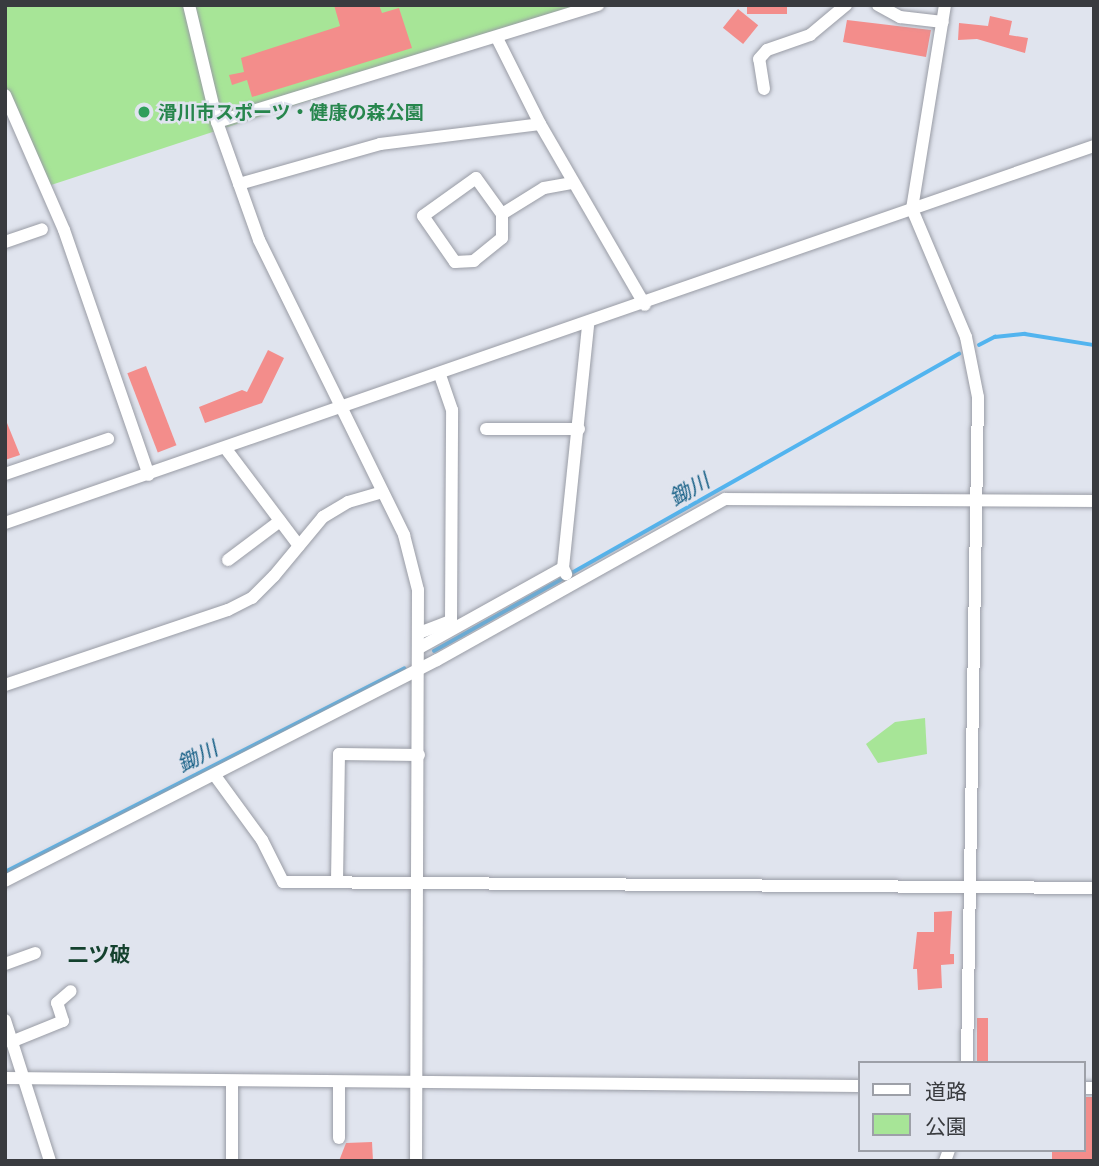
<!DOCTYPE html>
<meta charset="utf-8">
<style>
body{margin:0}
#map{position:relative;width:1099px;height:1166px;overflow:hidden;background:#e0e4ee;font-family:"PT Serif","Noto Sans JP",serif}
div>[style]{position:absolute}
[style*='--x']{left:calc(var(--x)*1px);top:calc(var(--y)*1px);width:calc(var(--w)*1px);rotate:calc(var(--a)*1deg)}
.green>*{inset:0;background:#a7e597}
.stream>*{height:3.5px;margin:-1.75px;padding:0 1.75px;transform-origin:1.75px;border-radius:1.75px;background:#52b4ef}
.building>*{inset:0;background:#f38d8b;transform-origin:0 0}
.roads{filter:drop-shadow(0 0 2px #999ca5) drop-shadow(0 0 2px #999ca5)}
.minor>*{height:12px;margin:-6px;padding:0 6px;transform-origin:6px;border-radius:6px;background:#fff}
.dots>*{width:19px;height:19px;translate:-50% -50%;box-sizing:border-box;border:4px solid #e0e4ee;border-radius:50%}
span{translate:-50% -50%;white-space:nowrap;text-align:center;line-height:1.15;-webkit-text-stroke:5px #e0e4ee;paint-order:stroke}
.leisure-label{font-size:19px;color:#27864d;font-weight:700}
.left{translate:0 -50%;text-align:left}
.water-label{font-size:21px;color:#145e85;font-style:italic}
.neighbourhood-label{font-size:21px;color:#14412e;font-weight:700}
.frame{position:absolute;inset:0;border:7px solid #393b3f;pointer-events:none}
.legend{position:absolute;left:858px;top:1061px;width:228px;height:91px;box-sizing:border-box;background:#e0e4ee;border:2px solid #9da0a8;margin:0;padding:9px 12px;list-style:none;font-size:21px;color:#393b3f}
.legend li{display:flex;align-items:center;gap:14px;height:35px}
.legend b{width:35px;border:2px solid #9da0a8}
</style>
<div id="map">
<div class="green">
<i style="clip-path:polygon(5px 5px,600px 5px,45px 187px,5px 88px)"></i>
<i style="clip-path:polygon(925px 718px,927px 754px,878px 763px,866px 744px,895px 722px)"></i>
</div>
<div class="stream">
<i style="--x:979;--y:345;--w:18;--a:-27"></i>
<i style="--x:995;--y:337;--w:30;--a:-6"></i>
<i style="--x:1025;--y:334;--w:70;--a:9.1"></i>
<i style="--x:570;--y:574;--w:447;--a:-29.5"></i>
<i style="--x:434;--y:651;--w:149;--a:-29.3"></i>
<i style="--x:5;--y:872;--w:448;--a:-27"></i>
</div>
<div class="building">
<i style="clip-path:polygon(334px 5px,379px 5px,382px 13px,399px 8px,412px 48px,252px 97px,247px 80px,232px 85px,229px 75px,244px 72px,241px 58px,340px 26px)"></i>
<i style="left:747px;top:5px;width:40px;height:9px"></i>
<i style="left:738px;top:9px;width:26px;height:24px;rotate:39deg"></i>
<i style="clip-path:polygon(990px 16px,1012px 21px,1009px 35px,1028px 38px,1025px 53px,977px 39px,958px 40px,959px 23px,988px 26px)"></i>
<i style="clip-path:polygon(847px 20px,931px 30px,926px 57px,843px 42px)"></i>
<i style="clip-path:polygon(268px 350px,284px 358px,262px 403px,205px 423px,199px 407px,242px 390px,247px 392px)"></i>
<i style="left:146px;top:366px;width:85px;height:20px;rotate:69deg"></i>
<i style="clip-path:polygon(5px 418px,20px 455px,5px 460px)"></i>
<i style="clip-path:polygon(952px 911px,950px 954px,954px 954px,954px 964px,941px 965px,942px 988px,918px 990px,917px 969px,913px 969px,917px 932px,934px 932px,934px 912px)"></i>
<i style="left:977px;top:1018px;width:11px;height:45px"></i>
<i style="clip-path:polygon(1083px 1097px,1094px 1097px,1094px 1161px,1052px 1161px,1052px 1150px,1083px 1150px)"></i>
<i style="clip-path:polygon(372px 1142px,373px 1161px,339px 1161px,346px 1143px)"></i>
</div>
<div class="roads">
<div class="minor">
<i style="--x:189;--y:5;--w:120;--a:76.5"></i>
<i style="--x:217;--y:122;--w:125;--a:70.4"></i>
<i style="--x:259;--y:240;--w:329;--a:63.8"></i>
<i style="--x:404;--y:535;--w:57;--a:75.7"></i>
<i style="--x:418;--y:590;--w:571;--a:90.2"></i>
<i style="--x:878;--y:5;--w:25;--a:29"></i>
<i style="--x:900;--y:17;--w:43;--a:6.6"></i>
<i style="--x:945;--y:5;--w:207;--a:99.2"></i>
<i style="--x:912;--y:209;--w:139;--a:67.1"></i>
<i style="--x:966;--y:337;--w:61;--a:78.7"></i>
<i style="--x:978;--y:397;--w:666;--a:90.95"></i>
<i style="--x:764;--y:89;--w:30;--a:-99"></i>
<i style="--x:759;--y:59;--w:12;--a:-48"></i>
<i style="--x:767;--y:50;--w:46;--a:-19.2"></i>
<i style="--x:810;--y:35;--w:47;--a:-39.8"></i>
<i style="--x:5;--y:95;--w:147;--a:66.4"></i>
<i style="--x:64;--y:230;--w:259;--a:70.9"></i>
<i style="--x:217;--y:122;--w:399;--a:-17.1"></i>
<i style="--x:540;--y:124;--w:209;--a:59.9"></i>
<i style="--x:239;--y:184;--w:147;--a:-15.8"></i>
<i style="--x:380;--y:144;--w:161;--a:-7.1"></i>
<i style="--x:540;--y:124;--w:96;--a:-116.6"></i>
<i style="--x:502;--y:214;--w:24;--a:90"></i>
<i style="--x:502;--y:238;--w:36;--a:141"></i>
<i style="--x:474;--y:261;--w:19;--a:177"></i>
<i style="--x:455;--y:262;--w:56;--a:-124.8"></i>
<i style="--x:423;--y:216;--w:65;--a:-35.6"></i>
<i style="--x:476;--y:178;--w:44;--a:54.2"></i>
<i style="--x:502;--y:214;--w:49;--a:-31.8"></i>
<i style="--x:544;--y:188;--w:29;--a:-10"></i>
<i style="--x:5;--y:242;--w:39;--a:-19"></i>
<i style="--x:486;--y:429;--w:93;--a:0"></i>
<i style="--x:226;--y:449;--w:121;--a:53"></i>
<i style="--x:5;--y:474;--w:109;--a:-18.8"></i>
<i style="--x:5;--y:523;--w:1152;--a:-19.1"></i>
<i style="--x:228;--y:560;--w:65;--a:-36.9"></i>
<i style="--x:563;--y:568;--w:244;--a:-84.1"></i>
<i style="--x:419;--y:633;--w:34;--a:-21"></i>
<i style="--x:451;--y:621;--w:211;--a:-89.7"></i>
<i style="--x:452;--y:410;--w:37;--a:-109"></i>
<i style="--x:419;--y:648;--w:165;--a:-29.1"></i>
<i style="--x:563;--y:568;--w:7;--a:63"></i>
<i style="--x:5;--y:685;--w:235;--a:-18.6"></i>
<i style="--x:228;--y:610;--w:27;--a:-27"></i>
<i style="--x:252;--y:598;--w:31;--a:-45"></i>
<i style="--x:274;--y:576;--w:77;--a:-50.3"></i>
<i style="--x:323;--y:517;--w:29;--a:-31"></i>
<i style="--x:348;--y:502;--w:36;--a:-16"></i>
<i style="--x:216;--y:777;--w:78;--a:53.9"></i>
<i style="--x:262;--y:840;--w:47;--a:63.4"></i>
<i style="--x:283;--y:882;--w:811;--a:0.42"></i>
<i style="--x:5;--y:881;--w:485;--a:-27.1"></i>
<i style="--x:437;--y:660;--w:330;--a:-29.2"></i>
<i style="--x:725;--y:499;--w:369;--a:0.3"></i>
<i style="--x:337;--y:881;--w:127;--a:-89.1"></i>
<i style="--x:339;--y:754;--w:80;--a:0.7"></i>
<i style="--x:5;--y:964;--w:32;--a:-20"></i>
<i style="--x:5;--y:1020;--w:148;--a:72.3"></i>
<i style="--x:11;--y:1042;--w:56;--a:-22"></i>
<i style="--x:63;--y:1021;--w:19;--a:-108"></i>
<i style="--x:57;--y:1003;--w:18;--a:-41"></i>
<i style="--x:5;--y:1078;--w:854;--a:0.54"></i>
<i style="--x:232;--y:1082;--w:79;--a:90"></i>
<i style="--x:339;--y:1083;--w:55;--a:90"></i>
<i style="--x:1083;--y:1088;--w:11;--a:0"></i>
<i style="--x:945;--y:1161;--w:12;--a:-70"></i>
</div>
</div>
<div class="dots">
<i style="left:144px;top:112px;background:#2e9e5b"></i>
</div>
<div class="leisure-label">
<span class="left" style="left:158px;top:112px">滑川市スポーツ・健康の森公園</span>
</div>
<div class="water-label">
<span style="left:689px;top:489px;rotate:-30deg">鋤川</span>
<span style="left:197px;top:756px;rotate:-27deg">鋤川</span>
</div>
<div class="neighbourhood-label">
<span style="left:99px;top:954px">二ツ破</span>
</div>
<div class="frame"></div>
<ul class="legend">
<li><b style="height:9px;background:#fff"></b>道路</li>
<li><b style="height:19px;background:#a7e597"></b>公園</li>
</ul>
</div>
